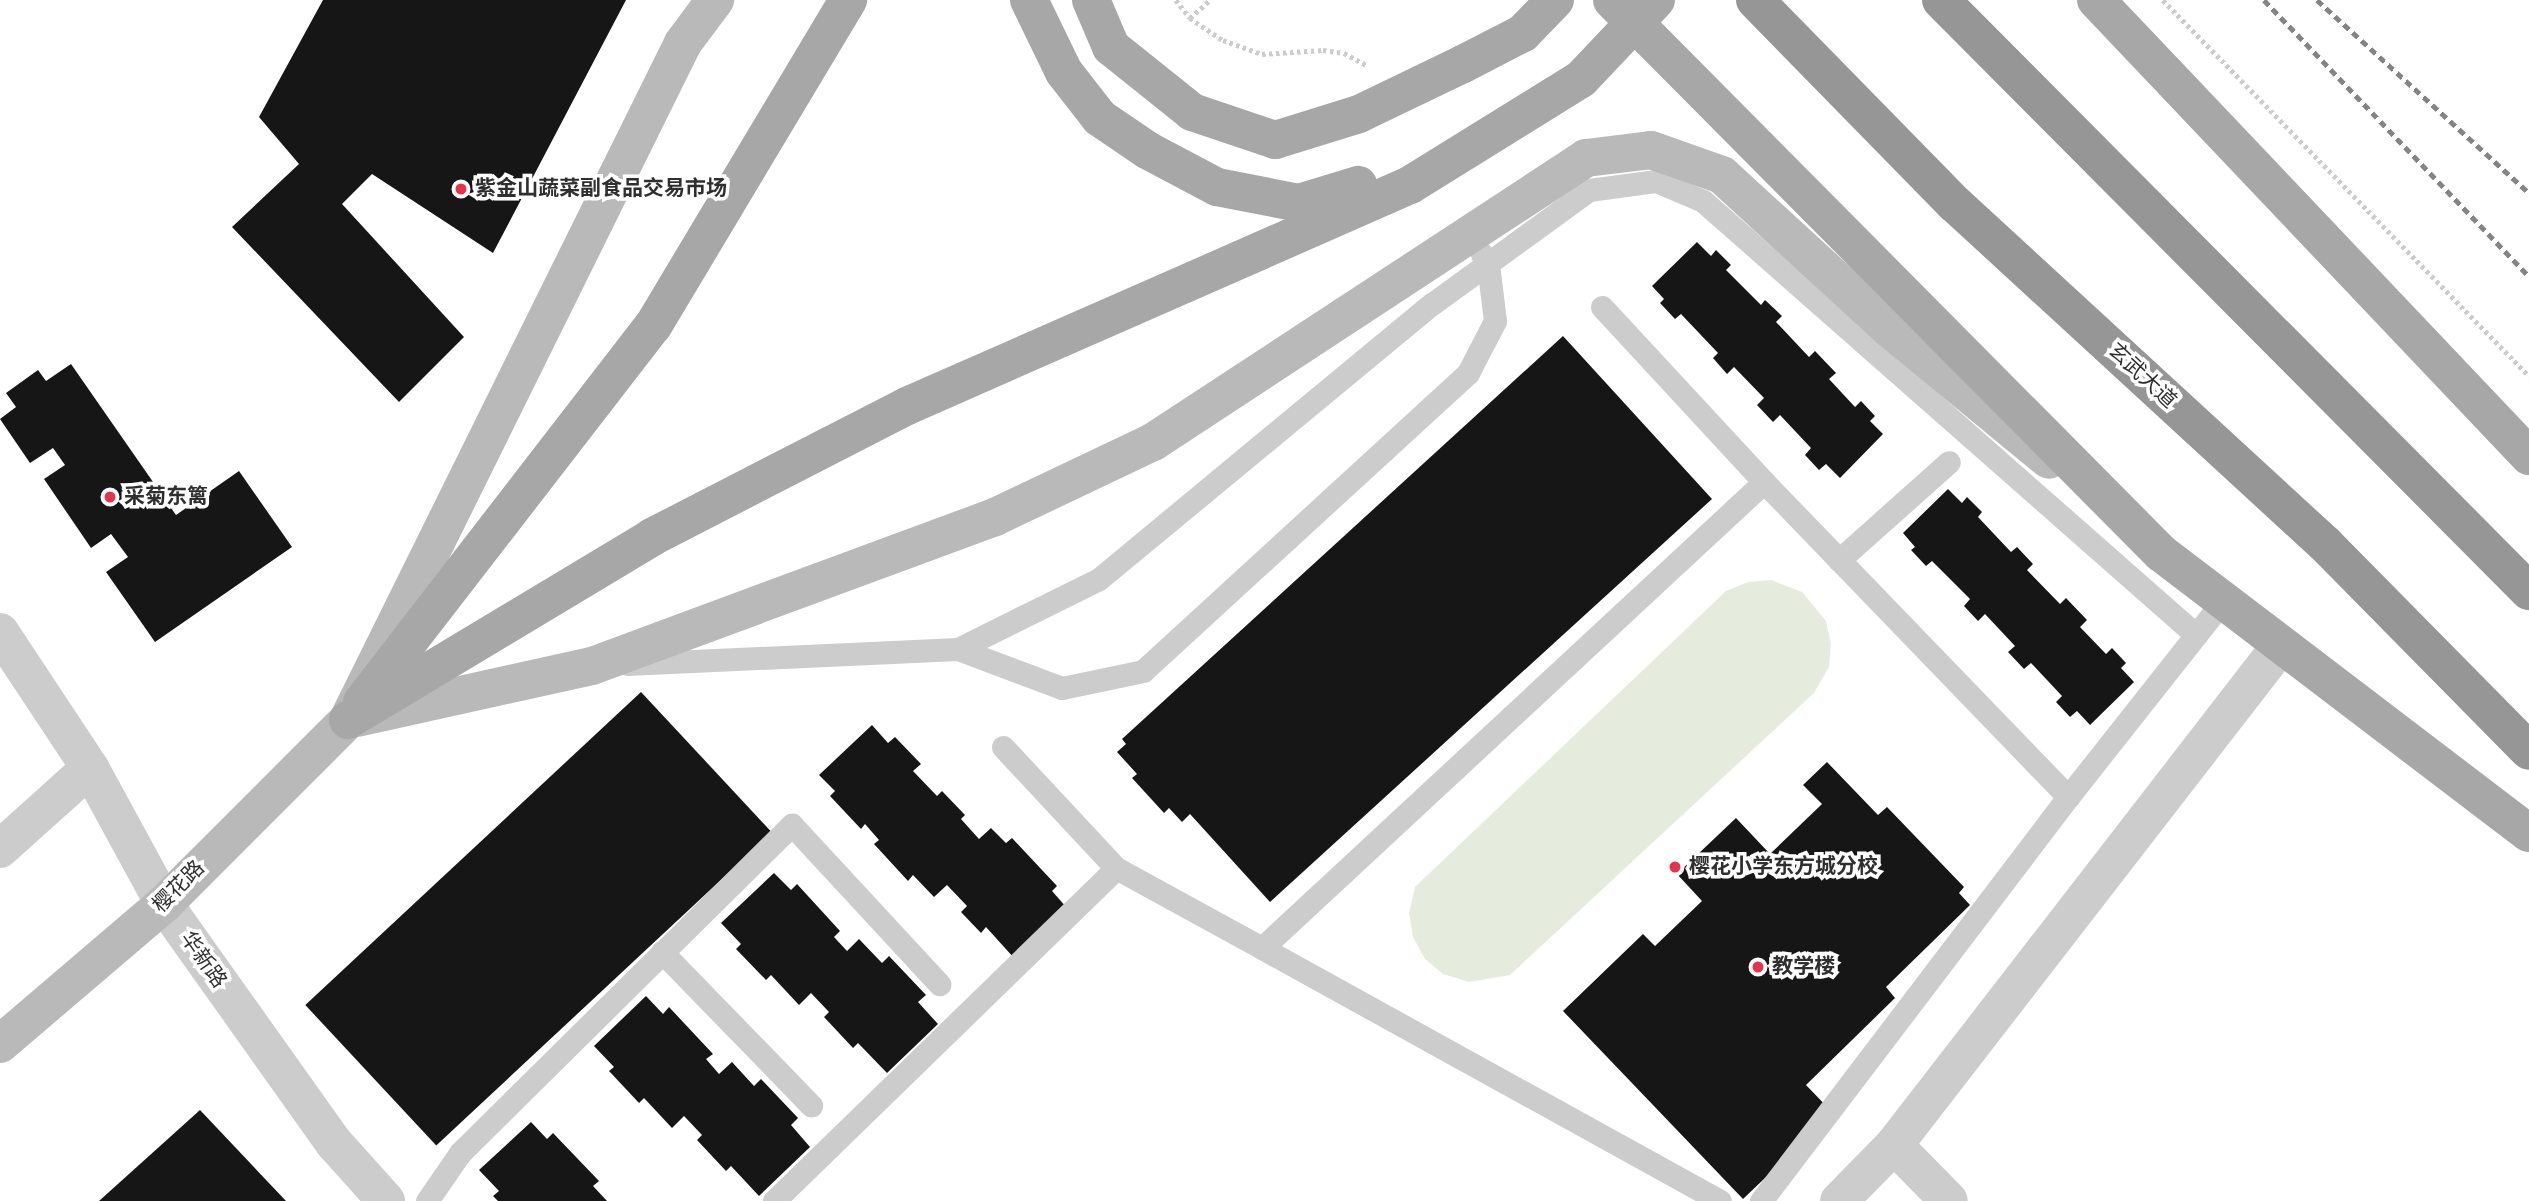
<!DOCTYPE html>
<meta charset="utf-8">
<style>
body{margin:0}
#map{position:relative;width:2529px;height:1201px;overflow:hidden;background:#fff;font-family:"Varela Round","Noto Sans SC",sans-serif}
div>[style]{position:absolute}
[style*='--x']{left:calc(var(--x)*1px);top:calc(var(--y)*1px);width:calc(var(--w)*1px);rotate:calc(var(--a)*1deg)}
.green>*{inset:0;background:#e6ecdd}
.building>*{inset:0;background:#161616;transform-origin:0 0}
.path>*{height:4.5px;margin-top:-2.25px;transform-origin:0;background:repeating-linear-gradient(90deg,#ccc 0 3.5px,transparent 0 7px)}
.lane>*{height:23px;margin:-11.5px;padding:0 11.5px;transform-origin:11.5px;border-radius:11.5px;background:#ccc}
.street>*{height:38px;margin:-19px;padding:0 19px;transform-origin:19px;border-radius:19px;background:#ccc}
.secondary>*{height:38px;margin:-19px;padding:0 19px;transform-origin:19px;border-radius:19px;background:#b9b9b9}
.primary>*{height:38px;margin:-19px;padding:0 19px;transform-origin:19px;border-radius:19px;background:#a7a7a7}
.highway>*{height:38px;margin:-19px;padding:0 19px;transform-origin:19px;border-radius:19px;background:#969696}
.rail>*{height:5px;margin-top:-2.5px;transform-origin:0;background:repeating-linear-gradient(90deg,#848484 0 7px,transparent 0 12px)}
.primary-bridge>*{height:38px;margin:-19px;padding:0 19px;transform-origin:19px;border-radius:19px;background:#a7a7a7}
.dots>*{width:19px;height:19px;translate:-50% -50%;box-sizing:border-box;border:4px solid #fff;border-radius:50%}
span{translate:-50% -50%;white-space:nowrap;text-align:center;line-height:1.15;-webkit-text-stroke:7px #fff;paint-order:stroke}
.poi-label{font-size:21px;color:#2f2f2f;font-weight:700}
.left{translate:0 -50%;text-align:left}
.street-label{font-size:21px;color:#2f2f2f}
</style>
<div id="map">
<div class="green">
<i style="clip-path:polygon(1771px 580px,1802px 592px,1826px 621px,1831px 644px,1829px 667px,1814px 693px,1510px 975px,1469px 982px,1443px 974px,1425px 959px,1413px 937px,1409px 913px,1415px 887px,1726px 591px,1748px 582px)"></i>
</div>
<div class="building">
<i style="clip-path:polygon(323px 0,626px 0,493px 253px,372px 174px,342px 204px,464px 337px,399px 402px,232px 227px,299px 164px,259px 117px)"></i>
<i style="clip-path:polygon(1697px 242px,1711px 256px,1716px 250px,1731px 265px,1726px 270px,1761px 305px,1765px 300px,1782px 316px,1776px 322px,1809px 357px,1815px 351px,1836px 373px,1829px 379px,1855px 407px,1861px 401px,1875px 416px,1870px 421px,1883px 434px,1840px 478px,1826px 464px,1819px 470px,1805px 455px,1811px 448px,1780px 415px,1773px 422px,1757px 405px,1764px 398px,1734px 367px,1727px 374px,1713px 358px,1718px 353px,1681px 314px,1675px 319px,1660px 303px,1664px 299px,1652px 286px)"></i>
<i style="clip-path:polygon(1563px 336px,1712px 499px,1270px 902px,1190px 814px,1182px 822px,1169px 808px,1164px 813px,1132px 778px,1137px 774px,1117px 752px,1126px 744px,1122px 739px)"></i>
<i style="clip-path:polygon(71px 364px,176px 515px,239px 471px,292px 547px,155px 642px,106px 572px,128px 557px,111px 534px,91px 548px,44px 479px,65px 465px,53px 448px,30px 463px,0 419px,16px 407px,6px 393px,38px 370px,46px 381px)"></i>
<i style="clip-path:polygon(1948px 489px,1962px 503px,1967px 497px,1982px 512px,1978px 517px,2011px 552px,2017px 547px,2033px 564px,2027px 570px,2060px 604px,2066px 598px,2087px 620px,2080px 627px,2106px 654px,2112px 648px,2126px 663px,2121px 668px,2134px 682px,2090px 725px,2077px 711px,2070px 717px,2056px 702px,2062px 696px,2031px 663px,2024px 669px,2008px 652px,2015px 646px,1985px 614px,1978px 621px,1964px 606px,1970px 599px,1932px 561px,1926px 566px,1911px 550px,1915px 547px,1903px 533px)"></i>
<i style="left:641px;top:692px;width:192px;height:459px;rotate:47deg"></i>
<i style="clip-path:polygon(872px 725px,888px 743px,895px 737px,921px 764px,913px 771px,937px 796px,942px 791px,965px 815px,961px 819px,979px 839px,991px 828px,1006px 843px,1012px 838px,1057px 886px,1052px 891px,1067px 908px,1014px 958px,986px 927px,981px 933px,961px 912px,967px 906px,947px 885px,934px 897px,913px 875px,908px 881px,874px 844px,879px 840px,865px 824px,861px 829px,830px 796px,835px 791px,819px 775px)"></i>
<i style="clip-path:polygon(1827px 762px,1878px 815px,1887px 807px,1964px 887px,1959px 893px,1970px 905px,1886px 987px,1895px 998px,1806px 1085px,1833px 1113px,1743px 1199px,1563px 1011px,1643px 934px,1655px 946px,1702px 901px,1677px 874px,1736px 818px,1770px 854px,1822px 804px,1803px 785px)"></i>
<i style="clip-path:polygon(774px 873px,791px 890px,797px 884px,840px 931px,834px 937px,847px 951px,859px 939px,882px 963px,889px 956px,926px 995px,918px 1002px,938px 1024px,887px 1073px,858px 1043px,853px 1048px,824px 1017px,829px 1012px,811px 993px,799px 1005px,771px 975px,766px 980px,736px 949px,741px 944px,721px 923px)"></i>
<i style="clip-path:polygon(646px 996px,663px 1014px,669px 1007px,713px 1054px,706px 1059px,719px 1074px,732px 1062px,754px 1086px,761px 1079px,798px 1118px,791px 1125px,810px 1147px,759px 1196px,731px 1166px,726px 1171px,697px 1140px,702px 1135px,684px 1116px,672px 1128px,644px 1098px,639px 1103px,609px 1071px,614px 1067px,594px 1046px)"></i>
<i style="clip-path:polygon(200px 1110px,286px 1201px,99px 1201px)"></i>
<i style="clip-path:polygon(531px 1122px,547px 1139px,553px 1133px,599px 1181px,593px 1186px,607px 1201px,498px 1201px,493px 1196px,499px 1191px,479px 1170px)"></i>
</div>
<div class="path">
<i style="--x:1176;--y:0;--w:23;--a:52"></i>
<i style="--x:1190;--y:18;--w:40;--a:34"></i>
<i style="--x:1223;--y:40;--w:41;--a:19.7"></i>
<i style="--x:1262;--y:54;--w:61;--a:-3.8"></i>
<i style="--x:1323;--y:50;--w:21;--a:8"></i>
<i style="--x:1344;--y:53;--w:26;--a:28"></i>
<i style="--x:2163;--y:0;--w:525;--a:45.77"></i>
<i style="--x:1190;--y:18;--w:27;--a:-42"></i>
</div>
<div class="lane">
<i style="--x:1602;--y:307;--w:238;--a:47.2"></i>
<i style="--x:1839;--y:560;--w:147;--a:-41.7"></i>
<i style="--x:958;--y:649;--w:111;--a:20.6"></i>
<i style="--x:1062;--y:688;--w:83;--a:-11.9"></i>
<i style="--x:1143;--y:671;--w:441;--a:-42.5"></i>
<i style="--x:1468;--y:373;--w:59;--a:-62.6"></i>
<i style="--x:1495;--y:321;--w:57;--a:-97"></i>
<i style="--x:1488;--y:264;--w:12;--a:-121"></i>
<i style="--x:627;--y:664;--w:331;--a:-2.6"></i>
<i style="--x:958;--y:649;--w:157;--a:-26.4"></i>
<i style="--x:1099;--y:579;--w:432;--a:-39.6"></i>
<i style="--x:1432;--y:304;--w:194;--a:-36"></i>
<i style="--x:1589;--y:190;--w:68;--a:-7.7"></i>
<i style="--x:1656;--y:181;--w:51;--a:23.1"></i>
<i style="--x:1703;--y:201;--w:657;--a:41.36"></i>
<i style="--x:1003;--y:747;--w:166;--a:47"></i>
<i style="--x:1262;--y:948;--w:523;--a:28.92"></i>
<i style="--x:662;--y:952;--w:214;--a:45.8"></i>
<i style="--x:427;--y:1201;--w:58;--a:-55.5"></i>
<i style="--x:460;--y:1153;--w:467;--a:-44.7"></i>
<i style="--x:792;--y:825;--w:217;--a:47.2"></i>
<i style="--x:774;--y:1201;--w:477;--a:-44.2"></i>
<i style="--x:1116;--y:868;--w:166;--a:28.7"></i>
<i style="--x:1262;--y:948;--w:685;--a:-42.87"></i>
<i style="--x:1764;--y:482;--w:438;--a:46"></i>
<i style="--x:2068;--y:797;--w:250;--a:-51.7"></i>
<i style="--x:1761;--y:1201;--w:507;--a:-52.77"></i>
</div>
<div class="street">
<i style="--x:0;--y:632;--w:163;--a:56.5"></i>
<i style="--x:90;--y:768;--w:155;--a:61.4"></i>
<i style="--x:164;--y:904;--w:293;--a:54.6"></i>
<i style="--x:334;--y:1143;--w:78;--a:48.1"></i>
<i style="--x:0;--y:849;--w:121;--a:-42"></i>
<i style="--x:1894;--y:1145;--w:632;--a:-52.26"></i>
<i style="--x:1839;--y:1201;--w:78;--a:-45.5"></i>
<i style="--x:1894;--y:1145;--w:78;--a:45.5"></i>
</div>
<div class="secondary">
<i style="--x:357;--y:718;--w:241;--a:-12.5"></i>
<i style="--x:592;--y:666;--w:430;--a:-20.3"></i>
<i style="--x:995;--y:517;--w:175;--a:-25.4"></i>
<i style="--x:1153;--y:442;--w:518;--a:-33.26"></i>
<i style="--x:1586;--y:158;--w:65;--a:-7"></i>
<i style="--x:1651;--y:150;--w:75;--a:19.4"></i>
<i style="--x:1722;--y:175;--w:226;--a:42.5"></i>
<i style="--x:1889;--y:328;--w:207;--a:39.5"></i>
<i style="--x:0;--y:1044;--w:216;--a:-40.5"></i>
<i style="--x:164;--y:904;--w:260;--a:-45"></i>
<i style="--x:348;--y:720;--w:755;--a:-63.67"></i>
<i style="--x:683;--y:43;--w:54;--a:-53.3"></i>
</div>
<div class="primary">
<i style="--x:1029;--y:0;--w:80;--a:64.1"></i>
<i style="--x:1064;--y:72;--w:58;--a:52"></i>
<i style="--x:1100;--y:118;--w:57;--a:34.2"></i>
<i style="--x:1147;--y:150;--w:79;--a:27.9"></i>
<i style="--x:1217;--y:187;--w:84;--a:11"></i>
<i style="--x:1299;--y:203;--w:62;--a:-17"></i>
<i style="--x:1091;--y:0;--w:51;--a:66.9"></i>
<i style="--x:1111;--y:47;--w:104;--a:38.7"></i>
<i style="--x:1192;--y:112;--w:88;--a:18.6"></i>
<i style="--x:1275;--y:140;--w:88;--a:-17.2"></i>
<i style="--x:1359;--y:114;--w:115;--a:-25.7"></i>
<i style="--x:1463;--y:64;--w:68;--a:-27.3"></i>
<i style="--x:1523;--y:33;--w:46;--a:-45.9"></i>
<i style="--x:1612;--y:0;--w:779;--a:45.21"></i>
<i style="--x:2161;--y:553;--w:462;--a:37.3"></i>
<i style="--x:2096;--y:0;--w:629;--a:46.48"></i>
<i style="--x:362;--y:702;--w:475;--a:-52.3"></i>
<i style="--x:653;--y:326;--w:380;--a:-59.1"></i>
<i style="--x:348;--y:720;--w:355;--a:-31"></i>
<i style="--x:652;--y:537;--w:287;--a:-27.2"></i>
<i style="--x:907;--y:406;--w:549;--a:-23.72"></i>
<i style="--x:1410;--y:185;--w:201;--a:-31.8"></i>
</div>
<div class="highway">
<i style="--x:1755;--y:0;--w:286;--a:45.6"></i>
<i style="--x:1955;--y:204;--w:504;--a:42.59"></i>
<i style="--x:2326;--y:545;--w:289;--a:45.4"></i>
<i style="--x:1941;--y:0;--w:834;--a:45.15"></i>
</div>
<div class="rail">
<i style="--x:2264;--y:0;--w:383;--a:46.2"></i>
<i style="--x:2317;--y:0;--w:287;--a:42.3"></i>
</div>
<div class="primary-bridge">
<i style="--x:1581;--y:79;--w:109;--a:-46.5"></i>
</div>
<div class="dots">
<i style="left:461px;top:189px;background:#e3344d"></i>
<i style="left:110px;top:497px;background:#e3344d"></i>
<i style="left:1675px;top:867px;background:#e3344d"></i>
<i style="left:1758px;top:967px;background:#e3344d"></i>
</div>
<div class="poi-label">
<span class="left" style="left:475px;top:189px">紫金山蔬菜副食品交易市场</span>
<span class="left" style="left:124px;top:497px">采菊东篱</span>
<span class="left" style="left:1689px;top:867px">樱花小学东方城分校</span>
<span class="left" style="left:1772px;top:967px">教学楼</span>
</div>
<div class="street-label">
<span style="left:2142px;top:376px;rotate:43deg">玄武大道</span>
<span style="left:179px;top:887px;rotate:-45deg">樱花路</span>
<span style="left:203px;top:960px;rotate:55deg">华新路</span>
</div>
</div>
